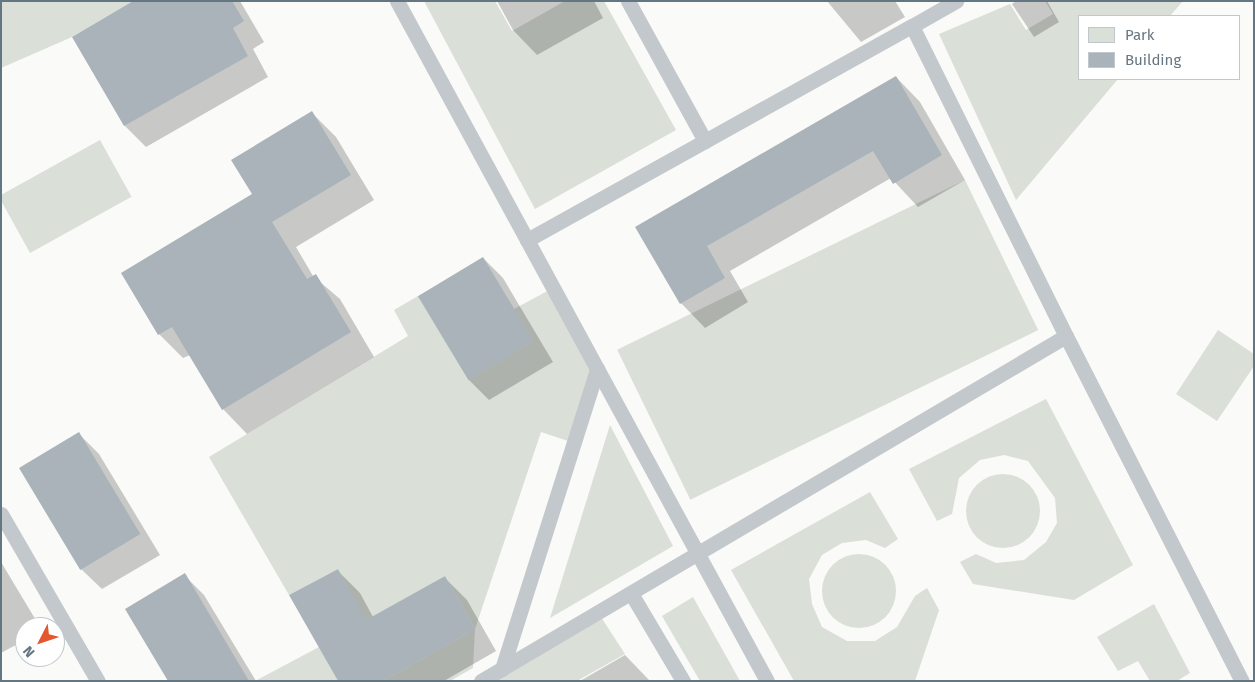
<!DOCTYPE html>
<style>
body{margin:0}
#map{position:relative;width:1255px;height:682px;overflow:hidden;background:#fafaf8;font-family:"Fira Sans",sans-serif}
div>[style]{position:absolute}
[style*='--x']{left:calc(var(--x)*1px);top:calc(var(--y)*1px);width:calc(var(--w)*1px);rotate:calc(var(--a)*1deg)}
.green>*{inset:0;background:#dadfd7;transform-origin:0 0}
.round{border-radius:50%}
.shadow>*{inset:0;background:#0003}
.building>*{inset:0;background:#aab3b9;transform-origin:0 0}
.lane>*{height:15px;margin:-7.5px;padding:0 7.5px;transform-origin:7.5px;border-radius:7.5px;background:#c3c8cc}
span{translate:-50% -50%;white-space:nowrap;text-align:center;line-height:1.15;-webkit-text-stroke:5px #fff;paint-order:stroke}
.frame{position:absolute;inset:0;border:2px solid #657683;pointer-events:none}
.legend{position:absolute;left:1078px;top:15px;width:162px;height:65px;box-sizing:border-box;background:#fff;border:1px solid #c1c8cd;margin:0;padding:6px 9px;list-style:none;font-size:15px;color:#657683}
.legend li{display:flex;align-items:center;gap:10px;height:25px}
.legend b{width:25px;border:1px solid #c1c8cd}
.north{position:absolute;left:15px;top:617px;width:50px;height:50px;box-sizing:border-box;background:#fff;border:1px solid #c1c8cd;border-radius:50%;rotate:229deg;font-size:14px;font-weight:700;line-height:20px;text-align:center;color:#657683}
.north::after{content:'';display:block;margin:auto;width:18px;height:22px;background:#e4572e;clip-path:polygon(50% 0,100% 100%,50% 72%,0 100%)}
</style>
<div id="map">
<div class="green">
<i style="clip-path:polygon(1px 1px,133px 1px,72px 37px,1px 68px)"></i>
<i style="clip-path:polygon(424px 1px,495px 1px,512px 31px,565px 1px,604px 1px,676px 130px,535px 209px)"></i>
<i style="clip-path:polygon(1045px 1px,1183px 1px,1170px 16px,1079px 16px,1079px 79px,1118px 79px,1016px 200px,939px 34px,1010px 4px,1026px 30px,1053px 14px)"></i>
<i style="left:100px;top:140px;width:65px;height:116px;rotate:61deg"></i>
<i style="left:965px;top:180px;width:167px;height:387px;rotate:64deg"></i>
<i style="clip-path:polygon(553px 288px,597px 369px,571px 442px,541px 432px,475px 629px,473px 668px,450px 681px,383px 681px,475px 629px,445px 576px,365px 621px,338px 569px,289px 595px,209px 457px,408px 336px,394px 310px,418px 296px,468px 380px,533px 341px,514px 309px)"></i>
<i style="clip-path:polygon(1218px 330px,1254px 354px,1254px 366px,1217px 421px,1176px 394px)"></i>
<i style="clip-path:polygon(1046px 399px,1133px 565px,1074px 600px,973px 584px,960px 562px,976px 554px,996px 563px,1024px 560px,1046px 542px,1057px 523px,1055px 498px,1028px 461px,1004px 455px,980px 460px,959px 478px,952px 514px,937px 521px,909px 469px)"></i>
<i style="clip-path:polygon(610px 425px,673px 546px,550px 618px)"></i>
<i class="round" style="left:966px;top:474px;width:74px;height:74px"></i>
<i style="clip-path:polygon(870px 492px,898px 539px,885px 548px,866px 540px,842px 543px,822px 555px,809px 579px,812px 604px,822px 627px,847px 641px,875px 641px,897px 627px,915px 596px,927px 588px,939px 610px,915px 681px,794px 681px,731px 570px)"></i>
<i class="round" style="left:822px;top:554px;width:74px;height:74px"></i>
<i style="clip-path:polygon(693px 597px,740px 681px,700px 681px,662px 616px)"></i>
<i style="clip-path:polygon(1154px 604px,1190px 673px,1177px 681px,1150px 681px,1138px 661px,1118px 671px,1097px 637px)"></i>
<i style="clip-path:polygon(599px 614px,625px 654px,577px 681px,481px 681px)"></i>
<i style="clip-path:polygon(319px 647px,338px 681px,255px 681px)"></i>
</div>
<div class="shadow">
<i style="clip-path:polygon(136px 1px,240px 1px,264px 42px,253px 49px,268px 77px,146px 147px,125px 126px,74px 37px)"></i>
<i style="clip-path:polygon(497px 1px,594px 1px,603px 18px,537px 55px,513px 30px)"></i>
<i style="clip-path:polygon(827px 1px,895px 1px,905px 17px,861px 42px)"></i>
<i style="clip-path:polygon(1016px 1px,1047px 1px,1059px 22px,1034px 37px,1012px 4px)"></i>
<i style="clip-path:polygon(896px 77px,920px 102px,965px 180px,918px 207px,891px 178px,730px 271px,748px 302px,705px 328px,681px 303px,636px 227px)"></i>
<i style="clip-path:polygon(312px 113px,336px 137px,374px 200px,296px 247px,313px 276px,340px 299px,374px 357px,247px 434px,223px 409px,190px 355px,183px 358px,159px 334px)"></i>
<i style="clip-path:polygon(483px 258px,503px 278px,553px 362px,489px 400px,469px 380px,419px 296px)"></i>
<i style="clip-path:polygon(79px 434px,99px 454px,160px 555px,102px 589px,81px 569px,21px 469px)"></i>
<i style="clip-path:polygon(1px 562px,40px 627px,25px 627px,25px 640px,1px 653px)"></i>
<i style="clip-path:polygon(338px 571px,360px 593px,373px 617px,444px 577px,467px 600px,496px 651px,444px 681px,340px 681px)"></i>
<i style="clip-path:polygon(184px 575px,204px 595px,256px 681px,169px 681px)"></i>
<i style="clip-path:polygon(625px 655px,650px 681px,580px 681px)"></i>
</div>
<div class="building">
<i style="clip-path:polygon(133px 1px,232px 1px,244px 21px,233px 28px,248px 56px,124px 126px,72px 37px)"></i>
<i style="clip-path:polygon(896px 76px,942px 155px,893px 184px,873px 151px,707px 246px,725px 278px,680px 304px,635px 227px)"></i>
<i style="clip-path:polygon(312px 111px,351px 175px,272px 222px,307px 279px,316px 274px,351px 332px,222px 410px,172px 327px,158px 335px,121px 273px,252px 194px,231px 160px)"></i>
<i style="left:483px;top:257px;width:98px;height:76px;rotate:59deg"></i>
<i style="left:79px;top:432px;width:119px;height:70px;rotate:59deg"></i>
<i style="clip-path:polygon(338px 569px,366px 620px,445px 576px,475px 629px,383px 681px,338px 681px,289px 595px)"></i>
<i style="clip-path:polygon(185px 573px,249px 681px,168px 681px,125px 609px)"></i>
</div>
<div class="lane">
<i style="--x:397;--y:1;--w:774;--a:61.45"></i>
<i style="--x:628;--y:1;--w:160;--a:61.2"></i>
<i style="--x:912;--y:26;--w:51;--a:-29.6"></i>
<i style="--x:527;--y:240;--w:440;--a:-29.1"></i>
<i style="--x:912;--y:26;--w:346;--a:63.6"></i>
<i style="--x:1;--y:514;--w:193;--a:59.9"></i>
<i style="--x:632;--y:595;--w:100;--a:59.3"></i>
<i style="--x:502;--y:669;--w:315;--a:-72.4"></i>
<i style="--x:481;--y:681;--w:679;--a:-30.53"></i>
<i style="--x:1066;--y:336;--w:387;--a:63"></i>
</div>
<div class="frame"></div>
<ul class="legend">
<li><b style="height:14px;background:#dadfd7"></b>Park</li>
<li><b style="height:14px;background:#aab3b9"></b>Building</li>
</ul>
<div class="north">N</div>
</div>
